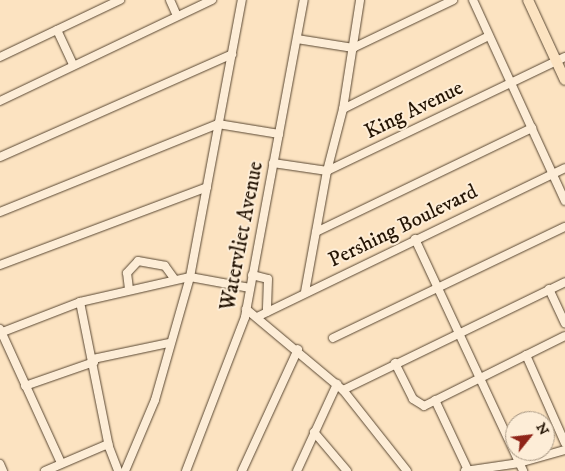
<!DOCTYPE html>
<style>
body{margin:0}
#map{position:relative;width:565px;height:471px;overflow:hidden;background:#fce3c1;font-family:"IM FELL DW Pica",serif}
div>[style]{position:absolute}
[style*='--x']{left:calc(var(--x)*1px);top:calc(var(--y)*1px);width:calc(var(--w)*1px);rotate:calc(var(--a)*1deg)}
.roads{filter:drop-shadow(0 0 1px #594732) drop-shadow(0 0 1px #594732)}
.minor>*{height:8px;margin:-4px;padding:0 4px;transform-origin:4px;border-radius:4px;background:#fdedd7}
.major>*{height:10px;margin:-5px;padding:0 5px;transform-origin:5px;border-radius:5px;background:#fce3c1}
span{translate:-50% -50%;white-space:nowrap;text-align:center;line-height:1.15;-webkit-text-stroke:4px #fdedd7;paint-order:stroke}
.street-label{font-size:21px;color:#231303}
.north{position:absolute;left:505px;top:411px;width:50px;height:50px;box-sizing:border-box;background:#fdedd7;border:1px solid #a69682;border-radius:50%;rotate:61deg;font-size:14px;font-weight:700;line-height:20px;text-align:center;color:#231303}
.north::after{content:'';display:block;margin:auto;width:18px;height:22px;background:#8f2418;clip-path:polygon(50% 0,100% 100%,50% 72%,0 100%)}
</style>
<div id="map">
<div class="roads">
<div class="minor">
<i style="--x:170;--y:0;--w:17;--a:66"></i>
<i style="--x:473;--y:0;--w:221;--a:65.4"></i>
<i style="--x:57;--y:30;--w:38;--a:65"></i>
<i style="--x:297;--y:39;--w:57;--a:9.1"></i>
<i style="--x:353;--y:48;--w:111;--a:-25.6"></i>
<i style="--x:0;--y:57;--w:133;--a:-25.4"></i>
<i style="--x:0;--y:101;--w:235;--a:-25.5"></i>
<i style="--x:343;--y:109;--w:163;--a:-26.6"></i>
<i style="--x:0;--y:157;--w:254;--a:-23.9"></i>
<i style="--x:273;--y:163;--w:55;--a:8.4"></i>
<i style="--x:327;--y:171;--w:264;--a:-25.6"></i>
<i style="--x:0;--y:212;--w:235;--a:-22"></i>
<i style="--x:218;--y:124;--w:62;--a:9.3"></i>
<i style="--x:316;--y:232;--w:240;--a:-25.7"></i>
<i style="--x:415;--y:239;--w:256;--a:65"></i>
<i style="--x:0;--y:265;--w:221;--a:-20.6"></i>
<i style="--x:252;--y:275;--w:16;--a:14"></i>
<i style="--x:268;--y:279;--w:33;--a:92"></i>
<i style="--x:129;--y:289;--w:16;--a:-97"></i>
<i style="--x:127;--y:273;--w:16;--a:-47"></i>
<i style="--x:138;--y:261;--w:27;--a:10"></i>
<i style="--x:165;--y:266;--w:17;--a:54"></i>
<i style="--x:549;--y:289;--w:38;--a:65"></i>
<i style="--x:305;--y:292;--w:123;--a:-79.7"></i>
<i style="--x:327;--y:171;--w:64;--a:-75.5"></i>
<i style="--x:343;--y:109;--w:110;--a:-81.1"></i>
<i style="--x:80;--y:302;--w:148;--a:78.7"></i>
<i style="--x:109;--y:447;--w:26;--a:69"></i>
<i style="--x:246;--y:309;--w:126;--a:39.9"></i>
<i style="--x:343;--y:390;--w:103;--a:51.7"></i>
<i style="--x:257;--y:317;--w:342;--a:-25.8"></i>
<i style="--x:0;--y:329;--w:147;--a:65.5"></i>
<i style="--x:0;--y:333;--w:86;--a:-21.2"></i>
<i style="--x:80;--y:302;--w:113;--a:-12.8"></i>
<i style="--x:190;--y:277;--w:61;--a:10.4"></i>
<i style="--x:333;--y:338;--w:257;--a:-25.6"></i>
<i style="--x:526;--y:355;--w:96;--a:66.1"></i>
<i style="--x:93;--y:359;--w:78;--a:-11.9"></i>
<i style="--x:395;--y:363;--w:40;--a:63.4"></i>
<i style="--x:413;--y:399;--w:13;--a:32"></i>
<i style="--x:424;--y:406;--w:157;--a:-26.4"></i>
<i style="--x:25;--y:386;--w:73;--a:-19.2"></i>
<i style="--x:343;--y:390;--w:247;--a:-25.9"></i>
<i style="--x:435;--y:400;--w:77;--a:64.8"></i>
<i style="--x:314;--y:432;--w:51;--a:49.8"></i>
<i style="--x:0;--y:464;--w:8;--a:67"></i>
<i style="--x:45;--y:471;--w:69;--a:-23.2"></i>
<i style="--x:125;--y:471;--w:77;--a:-67.1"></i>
<i style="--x:155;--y:400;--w:128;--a:-74.1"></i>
<i style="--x:190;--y:277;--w:282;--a:-79.4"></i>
<i style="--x:186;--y:471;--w:165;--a:-69"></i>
<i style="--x:245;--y:317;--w:322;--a:-79.5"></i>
<i style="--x:242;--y:471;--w:134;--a:-65.3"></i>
<i style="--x:297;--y:471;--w:96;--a:-65.3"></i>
<i style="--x:465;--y:471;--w:55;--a:-8.4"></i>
<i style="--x:519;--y:463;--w:48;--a:-15.8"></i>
</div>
<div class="major">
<i style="--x:528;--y:0;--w:88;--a:65.2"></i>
</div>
</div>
<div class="street-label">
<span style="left:414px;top:110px;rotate:-26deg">King Avenue</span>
<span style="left:403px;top:226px;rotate:-26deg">Pershing Boulevard</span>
<span style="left:242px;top:236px;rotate:-79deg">Watervliet Avenue</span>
</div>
<div class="north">N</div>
</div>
